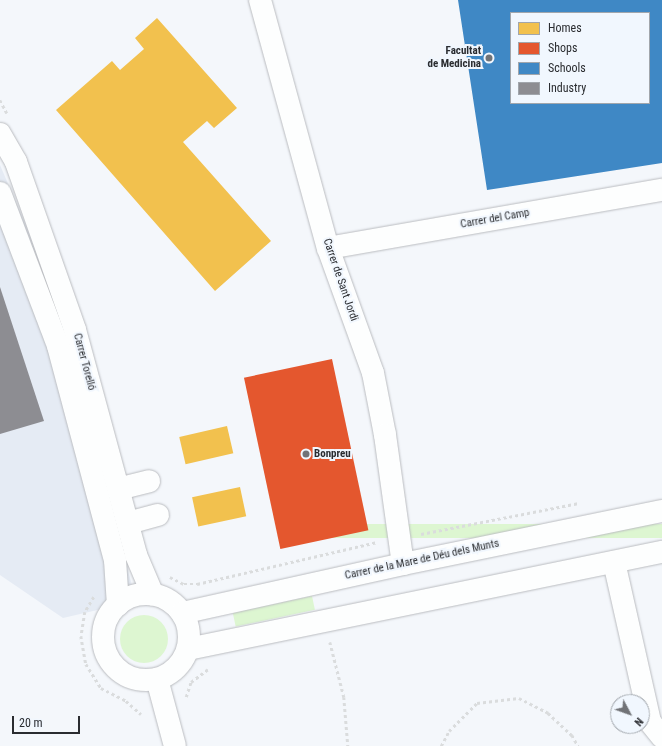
<!DOCTYPE html>
<meta charset="utf-8">
<style>
body{margin:0}
#map{position:relative;width:662px;height:746px;overflow:hidden;background:#f4f7fb;font-family:"Roboto Condensed",sans-serif}
div>[style]{position:absolute}
[style*='--x']{left:calc(var(--x)*1px);top:calc(var(--y)*1px);width:calc(var(--w)*1px);rotate:calc(var(--a)*1deg)}
.built>*{inset:0;background:#e5ebf4}
.green>*{inset:0;background:#ddf6d1;transform-origin:0 0}
.round{border-radius:50%}
.homes>*{inset:0;background:#f2c14e;transform-origin:0 0}
.shops>*{inset:0;background:#e4572e;transform-origin:0 0}
.schools>*{inset:0;background:#3f88c5}
.industry>*{inset:0;background:#8d8d92}
.path>*{height:2.5px;margin-top:-1.25px;transform-origin:0;background:repeating-linear-gradient(90deg,#dadcdd 0 3px,transparent 0 6px)}
.roads{filter:drop-shadow(0 0 1px #babcc0) drop-shadow(0 0 1px #babcc0)}
.minor>*{height:22px;margin:-11px;padding:0 11px;transform-origin:11px;border-radius:11px;background:#fdfefe}
.minor>.ring{margin:-11px;padding:0;box-sizing:content-box;background:none;border:22px solid #fdfefe;border-radius:50%}
.dots>*{width:11px;height:11px;translate:-50% -50%;box-sizing:border-box;border:2px solid #f1f7fe;border-radius:50%}
span{translate:-50% -50%;white-space:nowrap;text-align:center;line-height:1.15;-webkit-text-stroke:4px #f1f7fe;paint-order:stroke}
.poi-label{font-size:11px;color:#2a2c30;font-weight:700}
.right{translate:-100% -50%;text-align:right}
.left{translate:0 -50%;text-align:left}
.street-label{font-size:11px;color:#2a2c30}
.legend{position:absolute;left:510px;top:12px;width:140px;height:92px;box-sizing:border-box;background:#f1f7fe;border:1px solid #a1a6ac;margin:0;padding:5px 7px;list-style:none;font-size:12px;color:#2a2c30}
.legend li{display:flex;align-items:center;gap:8px;height:20px}
.legend b{width:20px;border:1px solid #a1a6ac}
.north{position:absolute;left:610px;top:694px;width:40px;height:40px;box-sizing:border-box;background:#f1f7fe;border:1px solid #a1a6ac;border-radius:50%;rotate:131deg;font-size:11px;font-weight:700;line-height:16px;text-align:center;color:#2a2c30}
.north::after{content:'';display:block;margin:auto;width:14px;height:18px;background:#717377;clip-path:polygon(50% 0,100% 100%,50% 72%,0 100%)}
.scale{position:absolute;left:12px;top:716px;width:68px;height:18px;box-sizing:border-box;border:2px solid #2a2c30;border-top:0;padding-left:5px;font-size:12px;line-height:14px;white-space:nowrap;color:#2a2c30;-webkit-text-stroke:3px #f1f7fe;paint-order:stroke}
</style>
<div id="map">
<div class="built">
<i style="clip-path:polygon(0 165px,30px 235px,68px 341px,136px 601px,63px 618px,0 575px)"></i>
</div>
<div class="green">
<i style="left:662px;top:524px;width:14px;height:339px;rotate:90deg"></i>
<i style="left:312px;top:596px;width:14px;height:81px;rotate:78deg"></i>
<i class="round" style="left:120px;top:615px;width:48px;height:48px"></i>
</div>
<div class="homes">
<i style="clip-path:polygon(157px 18px,237px 108px,214px 128px,207px 121px,183px 142px,271px 241px,215px 291px,56px 110px,112px 61px,120px 70px,144px 49px,135px 38px)"></i>
<i style="left:227px;top:426px;width:28px;height:49px;rotate:77deg"></i>
<i style="left:240px;top:487px;width:30px;height:49px;rotate:78deg"></i>
</div>
<div class="shops">
<i style="left:332px;top:359px;width:175px;height:90px;rotate:78deg"></i>
</div>
<div class="schools">
<i style="clip-path:polygon(evenodd,458px 0,662px 0,662px 163px,487px 190px,458px 0,511px 13px,649px 13px,649px 103px,511px 103px,511px 13px)"></i>
</div>
<div class="industry">
<i style="clip-path:polygon(0 287px,44px 421px,0 434px)"></i>
</div>
<div class="path">
<i style="--x:0;--y:100;--w:15;--a:62"></i>
<i style="--x:421;--y:534;--w:161;--a:-11.1"></i>
<i style="--x:170;--y:577;--w:16;--a:27"></i>
<i style="--x:184;--y:584;--w:13;--a:0"></i>
<i style="--x:197;--y:584;--w:185;--a:-13.1"></i>
<i style="--x:94;--y:597;--w:17;--a:121"></i>
<i style="--x:85;--y:612;--w:24;--a:99"></i>
<i style="--x:81;--y:636;--w:28;--a:80"></i>
<i style="--x:86;--y:664;--w:28;--a:58"></i>
<i style="--x:101;--y:688;--w:28;--a:27"></i>
<i style="--x:126;--y:701;--w:20;--a:41"></i>
<i style="--x:330;--y:642;--w:57;--a:75.7"></i>
<i style="--x:344;--y:697;--w:49;--a:85.3"></i>
<i style="--x:186;--y:697;--w:16;--a:-72"></i>
<i style="--x:191;--y:682;--w:21;--a:-37"></i>
<i style="--x:441;--y:746;--w:17;--a:-62"></i>
<i style="--x:449;--y:731;--w:40;--a:-45"></i>
<i style="--x:477;--y:703;--w:42;--a:-6.8"></i>
<i style="--x:519;--y:698;--w:33;--a:27"></i>
<i style="--x:548;--y:713;--w:33;--a:43"></i>
<i style="--x:572;--y:735;--w:13;--a:61"></i>
</div>
<div class="roads">
<div class="minor">
<i style="--x:260;--y:0;--w:257;--a:74.7"></i>
<i style="--x:328;--y:248;--w:133;--a:70.2"></i>
<i style="--x:373;--y:373;--w:63;--a:79"></i>
<i style="--x:385;--y:435;--w:130;--a:82.1"></i>
<i style="--x:0;--y:134;--w:32;--a:60"></i>
<i style="--x:16;--y:162;--w:178;--a:70.6"></i>
<i style="--x:75;--y:330;--w:233;--a:74.8"></i>
<i style="--x:136;--y:555;--w:43;--a:67"></i>
<i style="--x:0;--y:193;--w:164;--a:69.2"></i>
<i style="--x:58;--y:346;--w:221;--a:75.1"></i>
<i style="--x:115;--y:560;--w:45;--a:86.2"></i>
<i style="--x:328;--y:248;--w:339;--a:-9.9"></i>
<i style="--x:118;--y:489;--w:32;--a:-14"></i>
<i style="--x:128;--y:523;--w:31;--a:-15"></i>
<i style="--x:614;--y:562;--w:164;--a:77.3"></i>
<i style="--x:650;--y:722;--w:19;--a:51"></i>
<i class="ring" style="left:103px;top:594px;width:64px;height:64px"></i>
<i style="--x:182;--y:613;--w:226;--a:-12.5"></i>
<i style="--x:403;--y:564;--w:264;--a:-11.6"></i>
<i style="--x:188;--y:649;--w:484;--a:-11.6"></i>
<i style="--x:157;--y:679;--w:69;--a:75"></i>
</div>
</div>
<div class="dots">
<i style="left:489px;top:58px;background:#717377"></i>
<i style="left:306px;top:454px;background:#717377"></i>
</div>
<div class="poi-label">
<span class="right" style="left:481px;top:58px">Facultat<br>de Medicina</span>
<span class="left" style="left:314px;top:454px">Bonpreu</span>
</div>
<div class="street-label">
<span style="left:495px;top:219px;rotate:-10deg">Carrer del Camp</span>
<span style="left:340px;top:280px;rotate:71deg">Carrer de Sant Jordi</span>
<span style="left:84px;top:362px;rotate:75deg">Carrer Torelló</span>
<span style="left:422px;top:560px;rotate:-12deg">Carrer de la Mare de Déu dels Munts</span>
</div>
<ul class="legend">
<li><b style="height:11px;background:#f2c14e"></b>Homes</li>
<li><b style="height:11px;background:#e4572e"></b>Shops</li>
<li><b style="height:11px;background:#3f88c5"></b>Schools</li>
<li><b style="height:11px;background:#8d8d92"></b>Industry</li>
</ul>
<div class="north">N</div>
<div class="scale">20 m</div>
</div>
